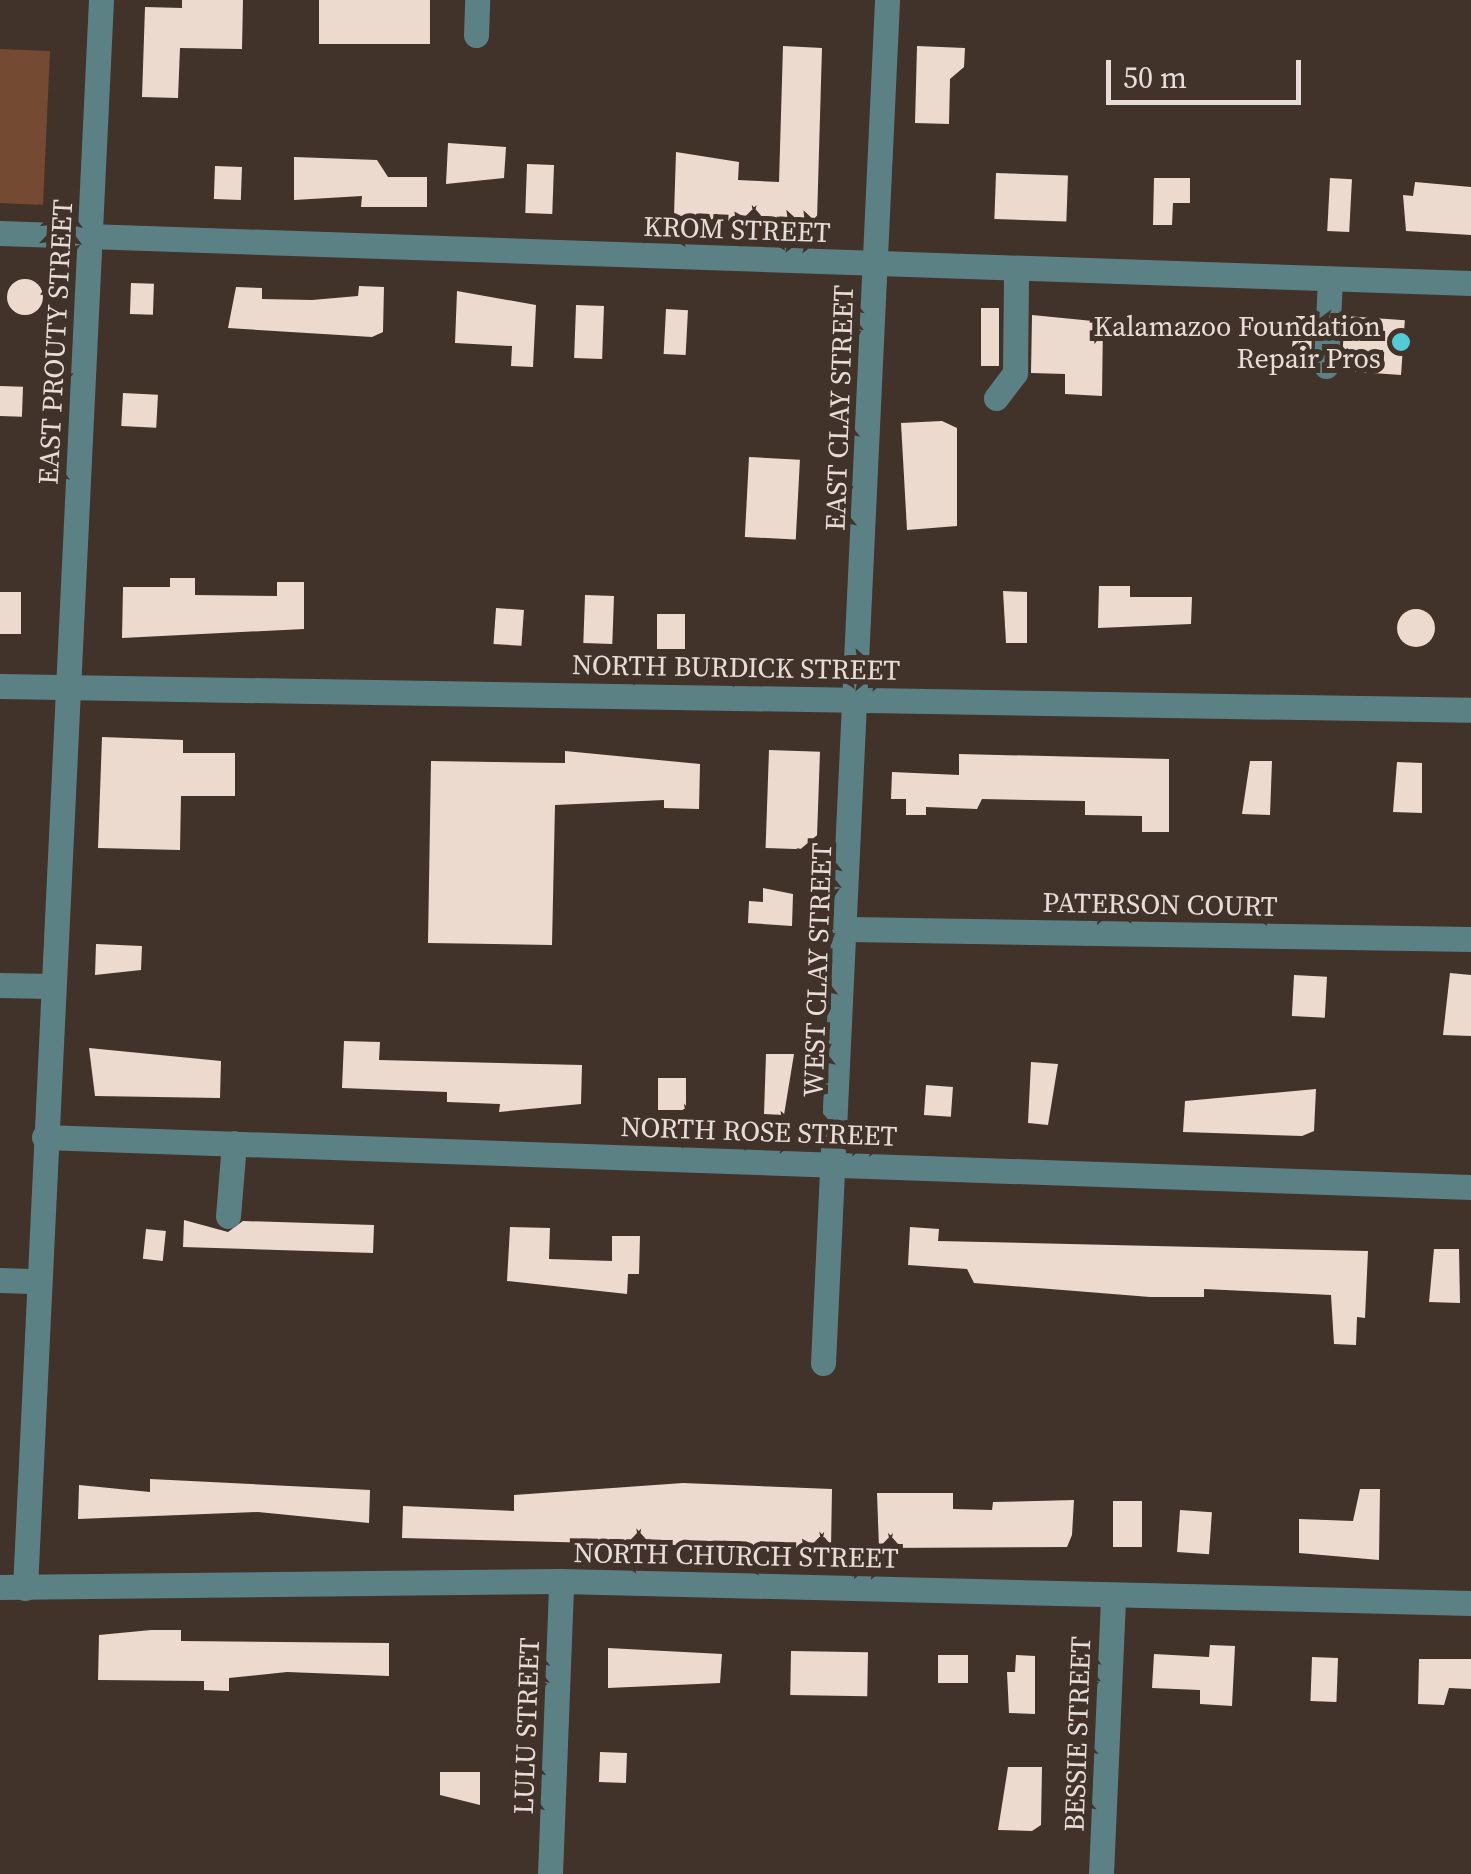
<!DOCTYPE html>
<style>
body{margin:0}
#map{position:relative;width:1471px;height:1874px;overflow:hidden;background:#41322a;font-family:"Source Serif 4",serif}
div>[style]{position:absolute}
[style*='--x']{left:calc(var(--x)*1px);top:calc(var(--y)*1px);width:calc(var(--w)*1px);rotate:calc(var(--a)*1deg)}
.green>*{inset:0;background:#744a32}
.building>*{inset:0;background:#eddacf;transform-origin:0 0}
.round{border-radius:50%}
.minor>*{height:25px;margin:-12.5px;padding:0 12.5px;transform-origin:12.5px;border-radius:12.5px;background:#5c8185}
.dots>*{width:28px;height:28px;translate:-50% -50%;box-sizing:border-box;border:5px solid #41322a;border-radius:50%}
span{translate:-50% -50%;white-space:nowrap;text-align:center;line-height:1.15;-webkit-text-stroke:10px #41322a;paint-order:stroke}
.street-label{font-size:28px;color:#e7ddd8}
.poi-label{font-size:28px;color:#e7ddd8}
.right{translate:-100% -50%;text-align:right}
.scale{position:absolute;left:1106px;top:60px;width:195px;height:45px;box-sizing:border-box;border:5px solid #e7ddd8;border-top:0;padding-left:12px;font-size:30px;line-height:35px;white-space:nowrap;color:#e7ddd8;-webkit-text-stroke:8px #41322a;paint-order:stroke}
</style>
<div id="map">
<div class="green">
<i style="clip-path:polygon(0 49px,50px 51px,43px 205px,0 203px)"></i>
</div>
<div class="building">
<i style="clip-path:polygon(182px 0,243px 0,242px 49px,180px 48px,178px 98px,142px 97px,145px 7px,182px 8px)"></i>
<i style="left:319px;top:0;width:111px;height:44px"></i>
<i style="clip-path:polygon(783px 46px,822px 48px,817px 220px,769px 226px,674px 215px,676px 152px,739px 162px,738px 180px,779px 182px)"></i>
<i style="clip-path:polygon(917px 46px,965px 48px,964px 67px,950px 79px,949px 124px,915px 123px)"></i>
<i style="clip-path:polygon(448px 143px,506px 147px,504px 178px,446px 184px)"></i>
<i style="clip-path:polygon(294px 157px,377px 160px,388px 177px,427px 177px,427px 207px,361px 207px,362px 196px,294px 200px)"></i>
<i style="left:527px;top:164px;width:27px;height:49px;rotate:2deg"></i>
<i style="left:215px;top:166px;width:27px;height:33px;rotate:2deg"></i>
<i style="left:996px;top:173px;width:72px;height:46px;rotate:2deg"></i>
<i style="clip-path:polygon(1154px 178px,1190px 178px,1190px 203px,1173px 203px,1172px 225px,1153px 225px)"></i>
<i style="left:1330px;top:178px;width:22px;height:53px;rotate:3deg"></i>
<i style="clip-path:polygon(1415px 182px,1471px 187px,1471px 235px,1406px 231px,1403px 195px,1413px 196px)"></i>
<i class="round" style="left:7px;top:279px;width:36px;height:36px"></i>
<i style="left:131px;top:283px;width:23px;height:31px;rotate:2deg"></i>
<i style="clip-path:polygon(359px 286px,384px 287px,383px 332px,372px 337px,228px 328px,236px 287px,262px 288px,262px 299px,312px 300px,358px 296px)"></i>
<i style="clip-path:polygon(457px 291px,536px 305px,533px 367px,511px 366px,512px 346px,455px 343px)"></i>
<i style="left:576px;top:305px;width:28px;height:53px;rotate:2deg"></i>
<i style="left:981px;top:308px;width:18px;height:58px"></i>
<i style="left:666px;top:309px;width:22px;height:45px;rotate:3deg"></i>
<i style="clip-path:polygon(1032px 315px,1103px 322px,1102px 396px,1065px 394px,1065px 374px,1031px 373px)"></i>
<i style="clip-path:polygon(1296px 316px,1312px 316px,1311px 371px,1290px 362px)"></i>
<i style="left:1345px;top:316px;width:60px;height:55px;rotate:4deg"></i>
<i style="left:0;top:386px;width:23px;height:30px;rotate:2deg"></i>
<i style="left:123px;top:393px;width:35px;height:33px;rotate:3deg"></i>
<i style="clip-path:polygon(942px 421px,957px 428px,957px 526px,907px 530px,901px 423px)"></i>
<i style="left:749px;top:457px;width:51px;height:80px;rotate:3deg"></i>
<i style="clip-path:polygon(170px 578px,195px 578px,195px 595px,277px 596px,277px 582px,304px 582px,304px 629px,122px 638px,123px 587px,170px 587px)"></i>
<i style="clip-path:polygon(1099px 586px,1130px 586px,1130px 597px,1192px 597px,1191px 624px,1098px 628px)"></i>
<i style="clip-path:polygon(1003px 591px,1027px 592px,1027px 643px,1006px 643px)"></i>
<i style="left:0;top:592px;width:21px;height:42px"></i>
<i style="left:585px;top:595px;width:29px;height:48px;rotate:2deg"></i>
<i style="left:496px;top:608px;width:28px;height:36px;rotate:4deg"></i>
<i class="round" style="left:1397px;top:609px;width:38px;height:38px"></i>
<i style="left:657px;top:614px;width:28px;height:35px"></i>
<i style="clip-path:polygon(102px 737px,183px 740px,183px 753px,235px 753px,235px 796px,181px 796px,180px 850px,98px 848px)"></i>
<i style="left:769px;top:750px;width:51px;height:98px;rotate:2deg"></i>
<i style="clip-path:polygon(565px 751px,700px 764px,699px 809px,664px 808px,664px 800px,555px 805px,552px 945px,428px 943px,431px 761px,565px 763px)"></i>
<i style="clip-path:polygon(959px 754px,1169px 759px,1169px 832px,1142px 832px,1142px 816px,1085px 815px,1085px 801px,982px 799px,977px 809px,926px 807px,926px 815px,906px 815px,906px 799px,891px 799px,892px 772px,959px 775px)"></i>
<i style="clip-path:polygon(1250px 761px,1272px 761px,1270px 815px,1242px 814px)"></i>
<i style="clip-path:polygon(1397px 762px,1422px 763px,1422px 813px,1393px 812px)"></i>
<i style="clip-path:polygon(763px 888px,793px 894px,792px 926px,748px 923px,749px 901px,763px 902px)"></i>
<i style="clip-path:polygon(96px 944px,142px 946px,141px 970px,95px 975px)"></i>
<i style="clip-path:polygon(1450px 973px,1471px 975px,1471px 1036px,1443px 1035px)"></i>
<i style="left:1294px;top:975px;width:33px;height:41px;rotate:3deg"></i>
<i style="clip-path:polygon(344px 1041px,380px 1042px,379px 1060px,582px 1065px,581px 1104px,499px 1112px,500px 1104px,447px 1102px,447px 1092px,342px 1088px)"></i>
<i style="clip-path:polygon(89px 1048px,221px 1061px,220px 1098px,95px 1096px)"></i>
<i style="clip-path:polygon(766px 1054px,794px 1054px,784px 1115px,764px 1114px)"></i>
<i style="clip-path:polygon(1031px 1062px,1058px 1064px,1048px 1125px,1028px 1123px)"></i>
<i style="left:658px;top:1078px;width:28px;height:32px"></i>
<i style="left:926px;top:1085px;width:27px;height:30px;rotate:4deg"></i>
<i style="clip-path:polygon(1316px 1089px,1314px 1131px,1302px 1136px,1183px 1132px,1185px 1101px)"></i>
<i style="clip-path:polygon(184px 1220px,228px 1232px,243px 1221px,374px 1225px,373px 1253px,183px 1247px)"></i>
<i style="clip-path:polygon(510px 1227px,550px 1228px,549px 1259px,612px 1261px,612px 1236px,640px 1236px,639px 1274px,628px 1274px,627px 1294px,507px 1281px)"></i>
<i style="clip-path:polygon(910px 1227px,939px 1229px,938px 1241px,1368px 1251px,1365px 1318px,1357px 1317px,1356px 1345px,1334px 1344px,1331px 1295px,1204px 1289px,1204px 1297px,1150px 1297px,974px 1283px,967px 1269px,908px 1265px)"></i>
<i style="left:146px;top:1229px;width:20px;height:30px;rotate:6deg"></i>
<i style="clip-path:polygon(1434px 1249px,1459px 1249px,1460px 1303px,1429px 1302px)"></i>
<i style="clip-path:polygon(150px 1479px,370px 1490px,369px 1523px,258px 1512px,78px 1519px,79px 1485px,150px 1492px)"></i>
<i style="clip-path:polygon(683px 1483px,832px 1489px,831px 1549px,402px 1538px,403px 1506px,514px 1511px,514px 1495px)"></i>
<i style="clip-path:polygon(1360px 1489px,1380px 1489px,1379px 1560px,1299px 1553px,1299px 1519px,1353px 1521px)"></i>
<i style="clip-path:polygon(877px 1493px,953px 1493px,953px 1509px,992px 1510px,993px 1502px,1074px 1500px,1072px 1535px,1067px 1547px,879px 1548px)"></i>
<i style="left:1113px;top:1501px;width:29px;height:46px"></i>
<i style="left:1180px;top:1510px;width:32px;height:42px;rotate:4deg"></i>
<i style="clip-path:polygon(151px 1630px,181px 1630px,181px 1641px,389px 1643px,389px 1676px,287px 1672px,229px 1678px,229px 1691px,204px 1690px,204px 1681px,98px 1680px,99px 1635px)"></i>
<i style="clip-path:polygon(1210px 1645px,1235px 1646px,1232px 1706px,1200px 1704px,1200px 1690px,1152px 1688px,1154px 1654px,1209px 1657px)"></i>
<i style="clip-path:polygon(608px 1648px,722px 1654px,720px 1683px,608px 1688px)"></i>
<i style="left:791px;top:1651px;width:77px;height:44px;rotate:1deg"></i>
<i style="left:938px;top:1655px;width:30px;height:28px"></i>
<i style="clip-path:polygon(1016px 1655px,1035px 1656px,1035px 1714px,1009px 1713px,1007px 1672px,1015px 1672px)"></i>
<i style="left:1312px;top:1657px;width:26px;height:44px;rotate:2deg"></i>
<i style="clip-path:polygon(1419px 1659px,1471px 1659px,1471px 1689px,1449px 1688px,1444px 1705px,1418px 1704px)"></i>
<i style="left:600px;top:1752px;width:27px;height:30px;rotate:2deg"></i>
<i style="clip-path:polygon(1008px 1767px,1042px 1767px,1041px 1825px,1032px 1831px,998px 1830px)"></i>
<i style="clip-path:polygon(440px 1772px,480px 1772px,480px 1805px,440px 1795px)"></i>
</div>
<div class="minor">
<i style="--x:476;--y:35;--w:35;--a:-88"></i>
<i style="--x:0;--y:233;--w:1472;--a:1.95"></i>
<i style="--x:1326;--y:366;--w:87;--a:-87.4"></i>
<i style="--x:996;--y:398;--w:31;--a:-53"></i>
<i style="--x:1015;--y:373;--w:104;--a:-89.4"></i>
<i style="--x:0;--y:686;--w:1471;--a:0.93"></i>
<i style="--x:849;--y:929;--w:622;--a:0.92"></i>
<i style="--x:0;--y:985;--w:50;--a:1.1"></i>
<i style="--x:44;--y:1137;--w:1428;--a:2.01"></i>
<i style="--x:228;--y:1216;--w:73;--a:-85.3"></i>
<i style="--x:0;--y:1280;--w:38;--a:2"></i>
<i style="--x:823;--y:1363;--w:1365;--a:-87.31"></i>
<i style="--x:0;--y:1587;--w:561;--a:-0.61"></i>
<i style="--x:561;--y:1581;--w:910;--a:1.38"></i>
<i style="--x:25;--y:1588;--w:1590;--a:-87.26"></i>
<i style="--x:550;--y:1874;--w:293;--a:-87.8"></i>
<i style="--x:1101;--y:1874;--w:277;--a:-87.5"></i>
</div>
<div class="dots">
<i style="left:1401px;top:342px;background:#52cbd7"></i>
</div>
<div class="street-label">
<span style="left:737px;top:229px;rotate:2deg">KROM STREET</span>
<span style="left:55px;top:342px;rotate:-87deg">EAST PROUTY STREET</span>
<span style="left:839px;top:408px;rotate:-88deg">EAST CLAY STREET</span>
<span style="left:736px;top:667px;rotate:1deg">NORTH BURDICK STREET</span>
<span style="left:1160px;top:904px;rotate:1deg">PATERSON COURT</span>
<span style="left:817px;top:970px;rotate:-88deg">WEST CLAY STREET</span>
<span style="left:759px;top:1131px;rotate:2deg">NORTH ROSE STREET</span>
<span style="left:736px;top:1555px;rotate:1deg">NORTH CHURCH STREET</span>
<span style="left:526px;top:1726px;rotate:-88deg">LULU STREET</span>
<span style="left:1077px;top:1734px;rotate:-88deg">BESSIE STREET</span>
</div>
<div class="poi-label">
<span class="right" style="left:1381px;top:342px">Kalamazoo Foundation<br>Repair Pros</span>
</div>
<div class="scale">50 m</div>
</div>
